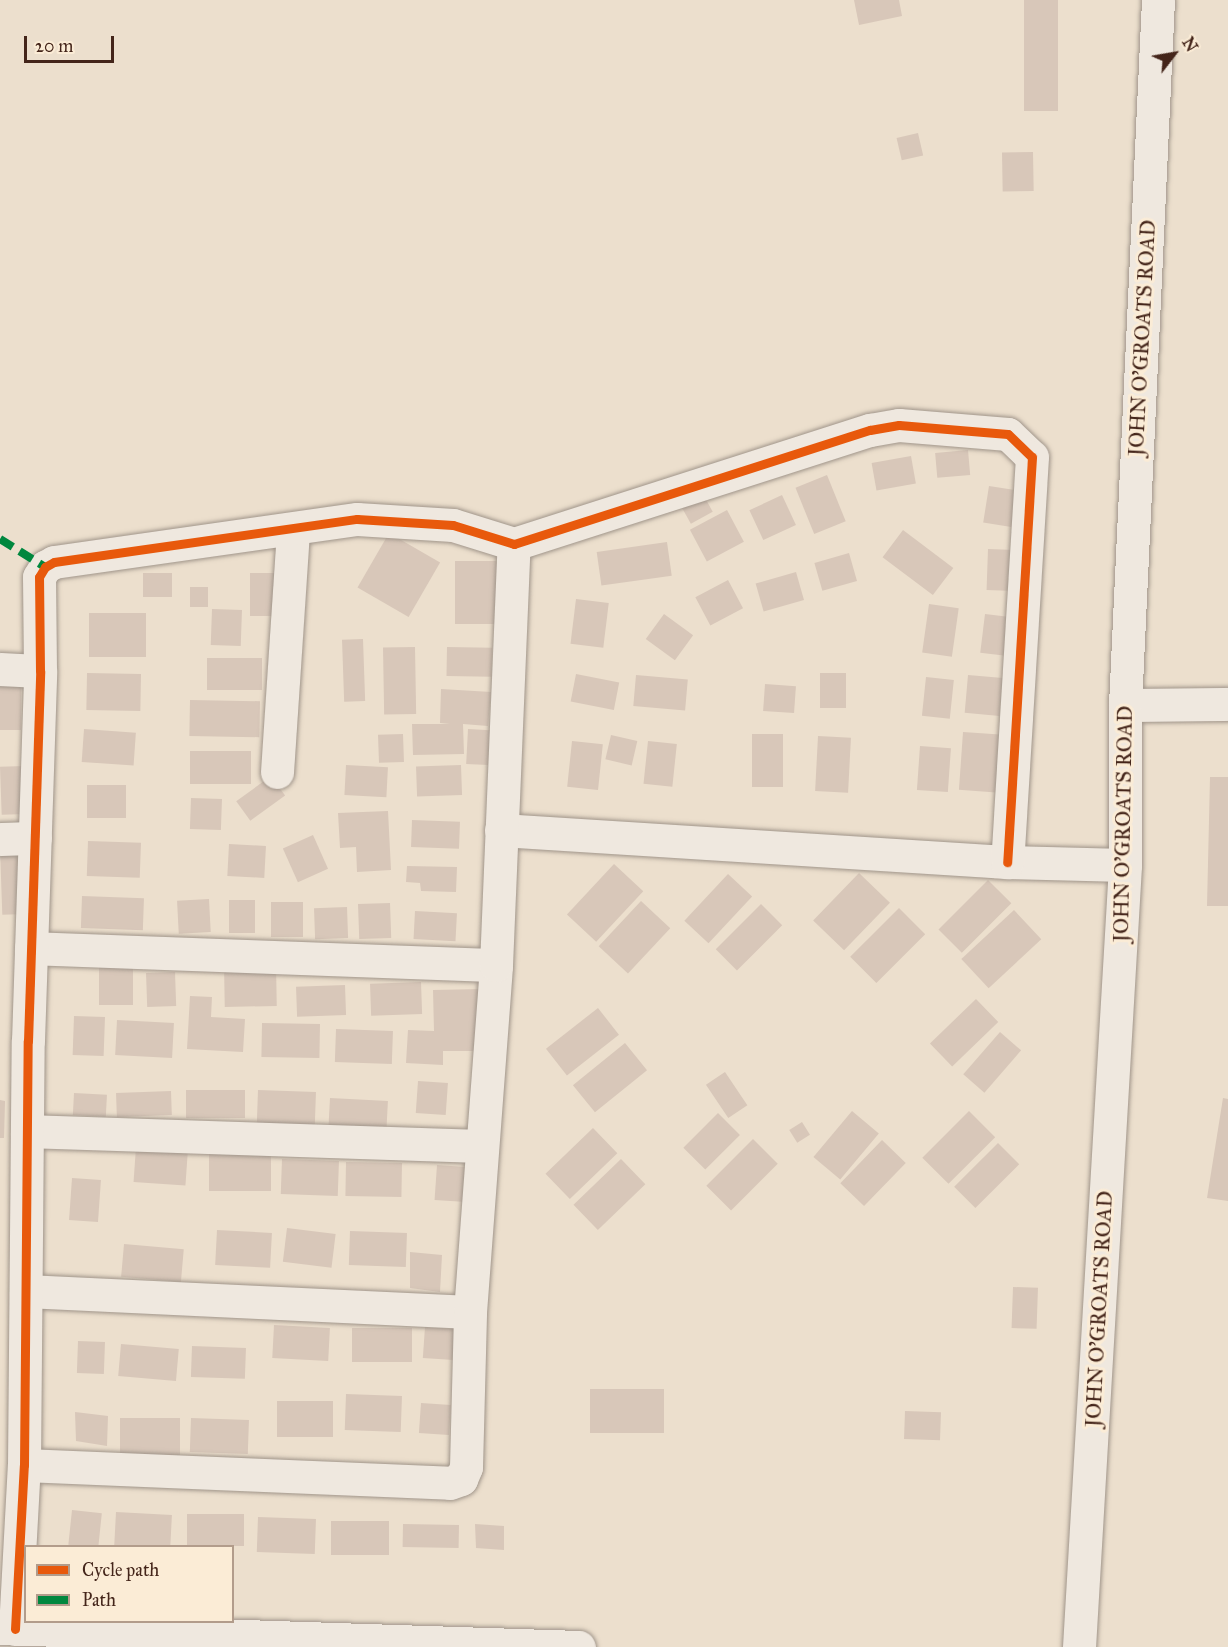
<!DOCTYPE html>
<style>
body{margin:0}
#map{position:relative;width:1228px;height:1647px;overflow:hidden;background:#ecdfcd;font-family:"IM FELL Great Primer",serif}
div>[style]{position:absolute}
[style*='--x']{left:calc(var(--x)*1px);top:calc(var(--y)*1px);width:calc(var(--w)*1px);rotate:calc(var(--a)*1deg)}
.building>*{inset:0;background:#d8c7b9;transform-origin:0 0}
.roads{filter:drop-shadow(0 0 2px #a0958a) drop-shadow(0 0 2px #a0958a)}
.minor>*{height:33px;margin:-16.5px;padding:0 16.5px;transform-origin:16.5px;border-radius:16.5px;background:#efe8df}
.quiet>*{height:8px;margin-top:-4px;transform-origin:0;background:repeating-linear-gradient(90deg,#00873e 0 15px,transparent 0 23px)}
.cycleway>*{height:9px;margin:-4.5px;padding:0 4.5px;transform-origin:4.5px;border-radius:4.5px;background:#e8590c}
span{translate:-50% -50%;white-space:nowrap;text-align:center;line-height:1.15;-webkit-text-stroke:6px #fbecd6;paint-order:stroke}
.street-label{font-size:21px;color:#44251a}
.legend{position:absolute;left:24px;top:1545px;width:210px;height:78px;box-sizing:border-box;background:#fbecd6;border:2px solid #b29c8b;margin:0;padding:8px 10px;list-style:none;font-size:18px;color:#44251a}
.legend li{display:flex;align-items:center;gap:12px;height:30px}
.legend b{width:30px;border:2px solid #b29c8b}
.north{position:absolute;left:1144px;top:24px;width:60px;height:60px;-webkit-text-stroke:4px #fbecd6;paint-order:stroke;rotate:59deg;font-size:16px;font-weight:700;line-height:24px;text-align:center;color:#44251a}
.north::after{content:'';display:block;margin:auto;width:21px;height:27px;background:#44251a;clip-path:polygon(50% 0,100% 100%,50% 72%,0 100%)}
.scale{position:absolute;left:24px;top:36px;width:90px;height:27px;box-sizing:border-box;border:3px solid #44251a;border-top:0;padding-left:8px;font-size:18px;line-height:21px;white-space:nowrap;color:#44251a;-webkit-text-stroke:4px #fbecd6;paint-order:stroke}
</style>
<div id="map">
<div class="building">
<i style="clip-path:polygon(854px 0,899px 0,902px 16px,859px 25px)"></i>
<i style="left:1024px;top:0;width:34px;height:111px"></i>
<i style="left:918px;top:133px;width:23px;height:22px;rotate:77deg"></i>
<i style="left:1033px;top:152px;width:39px;height:31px;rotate:89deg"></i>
<i style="left:968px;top:450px;width:25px;height:33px;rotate:85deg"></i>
<i style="left:911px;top:456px;width:28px;height:40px;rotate:80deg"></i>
<i style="left:827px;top:475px;width:50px;height:34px;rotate:68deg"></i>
<i style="left:989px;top:486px;width:33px;height:37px;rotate:9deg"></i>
<i style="left:782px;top:495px;width:33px;height:36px;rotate:65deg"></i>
<i style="left:704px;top:496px;width:18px;height:25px;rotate:61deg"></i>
<i style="left:727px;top:510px;width:36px;height:42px;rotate:62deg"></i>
<i style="left:903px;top:530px;width:63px;height:34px;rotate:37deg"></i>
<i style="left:389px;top:533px;width:59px;height:63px;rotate:30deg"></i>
<i style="left:667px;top:542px;width:34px;height:71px;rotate:82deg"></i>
<i style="left:988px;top:549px;width:28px;height:41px;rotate:2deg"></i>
<i style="left:849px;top:553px;width:29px;height:36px;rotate:74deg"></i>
<i style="left:455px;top:561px;width:46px;height:63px"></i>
<i style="left:796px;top:572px;width:29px;height:42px;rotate:74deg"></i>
<i style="left:172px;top:573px;width:24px;height:29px;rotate:90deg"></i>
<i style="left:250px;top:573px;width:26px;height:43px"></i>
<i style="left:728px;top:580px;width:32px;height:37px;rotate:62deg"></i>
<i style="left:208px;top:587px;width:20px;height:18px;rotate:90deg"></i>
<i style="left:576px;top:599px;width:33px;height:45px;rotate:7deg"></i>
<i style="left:929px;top:604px;width:30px;height:49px;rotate:8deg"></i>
<i style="left:212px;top:609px;width:30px;height:36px;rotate:2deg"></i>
<i style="left:146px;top:613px;width:44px;height:57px;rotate:90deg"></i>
<i style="left:664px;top:614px;width:36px;height:31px;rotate:36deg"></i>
<i style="left:985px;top:614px;width:34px;height:39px;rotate:7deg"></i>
<i style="left:363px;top:639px;width:62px;height:21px;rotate:88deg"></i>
<i style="left:415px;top:647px;width:67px;height:32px;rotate:89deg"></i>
<i style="left:447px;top:647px;width:45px;height:29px;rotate:1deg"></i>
<i style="left:262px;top:658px;width:32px;height:55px;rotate:90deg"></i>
<i style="left:87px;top:673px;width:54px;height:37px;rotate:1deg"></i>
<i style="left:820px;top:673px;width:26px;height:35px"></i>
<i style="left:576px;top:674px;width:44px;height:28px;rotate:11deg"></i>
<i style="left:636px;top:675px;width:52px;height:31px;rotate:5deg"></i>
<i style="left:968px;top:675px;width:35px;height:38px;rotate:5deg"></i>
<i style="left:926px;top:677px;width:28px;height:39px;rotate:6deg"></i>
<i style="left:0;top:682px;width:21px;height:48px"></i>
<i style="left:765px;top:684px;width:31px;height:27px;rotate:4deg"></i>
<i style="clip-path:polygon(441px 689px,491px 692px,488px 726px,463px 724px,464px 754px,413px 755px,412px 724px,450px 724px,440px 723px)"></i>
<i style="left:190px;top:700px;width:70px;height:36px;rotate:1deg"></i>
<i style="left:84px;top:729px;width:52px;height:33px;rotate:4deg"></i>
<i style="left:468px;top:729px;width:22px;height:35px;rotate:3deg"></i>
<i style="left:963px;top:732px;width:44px;height:58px;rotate:4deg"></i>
<i style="left:403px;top:734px;width:28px;height:25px;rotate:88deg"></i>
<i style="left:752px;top:734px;width:31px;height:53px"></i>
<i style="left:611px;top:735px;width:27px;height:25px;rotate:13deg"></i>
<i style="left:818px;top:736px;width:33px;height:55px;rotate:3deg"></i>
<i style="left:572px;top:741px;width:31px;height:46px;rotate:6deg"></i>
<i style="left:648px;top:741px;width:29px;height:43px;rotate:6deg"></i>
<i style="left:920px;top:746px;width:31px;height:44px;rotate:4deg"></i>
<i style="left:251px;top:751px;width:33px;height:61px;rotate:90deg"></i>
<i style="left:346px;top:765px;width:42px;height:30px;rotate:3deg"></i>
<i style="left:461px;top:765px;width:30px;height:45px;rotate:88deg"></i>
<i style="left:25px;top:766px;width:48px;height:25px;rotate:88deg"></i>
<i style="left:271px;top:776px;width:24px;height:43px;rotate:54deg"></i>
<i style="clip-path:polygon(1210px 777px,1228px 777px,1228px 906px,1207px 906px)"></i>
<i style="left:87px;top:785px;width:39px;height:33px"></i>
<i style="left:191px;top:798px;width:31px;height:31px;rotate:2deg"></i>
<i style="clip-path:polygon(388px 811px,391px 870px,357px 872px,356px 847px,340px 848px,338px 813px)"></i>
<i style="left:412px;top:820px;width:48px;height:27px;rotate:2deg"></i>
<i style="left:313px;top:835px;width:37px;height:33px;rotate:66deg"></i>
<i style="left:88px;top:841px;width:53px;height:35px;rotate:2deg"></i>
<i style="left:229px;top:844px;width:37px;height:32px;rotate:3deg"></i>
<i style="left:23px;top:848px;width:66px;height:23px;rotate:88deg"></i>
<i style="left:614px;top:864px;width:40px;height:69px;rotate:43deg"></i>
<i style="clip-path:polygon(407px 866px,457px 867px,456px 892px,421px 891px,420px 883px,406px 882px)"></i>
<i style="left:859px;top:873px;width:43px;height:66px;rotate:44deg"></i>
<i style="left:728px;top:874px;width:33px;height:64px;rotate:43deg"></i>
<i style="left:988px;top:880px;width:33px;height:70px;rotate:45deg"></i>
<i style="left:82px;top:896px;width:62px;height:32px;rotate:2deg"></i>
<i style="left:209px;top:899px;width:33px;height:32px;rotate:87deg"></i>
<i style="left:255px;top:900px;width:33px;height:26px;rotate:90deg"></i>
<i style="left:641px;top:901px;width:40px;height:62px;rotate:43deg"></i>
<i style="left:271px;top:902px;width:32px;height:35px"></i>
<i style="left:390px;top:903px;width:35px;height:32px;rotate:88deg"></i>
<i style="left:761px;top:904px;width:30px;height:64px;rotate:45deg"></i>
<i style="left:347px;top:907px;width:31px;height:33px;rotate:88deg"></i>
<i style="left:899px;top:908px;width:37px;height:69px;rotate:45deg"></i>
<i style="left:1014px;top:910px;width:40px;height:72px;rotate:47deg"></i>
<i style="left:415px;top:911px;width:42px;height:28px;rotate:3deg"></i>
<i style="left:276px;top:963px;width:43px;height:52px;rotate:89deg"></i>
<i style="left:133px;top:967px;width:38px;height:34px;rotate:90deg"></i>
<i style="left:175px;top:972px;width:34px;height:29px;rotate:88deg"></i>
<i style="left:421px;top:982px;width:32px;height:51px;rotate:88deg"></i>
<i style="left:345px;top:985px;width:30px;height:49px;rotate:88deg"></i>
<i style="clip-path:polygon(482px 989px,484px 1051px,443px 1051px,443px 1065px,406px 1063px,408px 1030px,434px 1031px,433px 990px)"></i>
<i style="clip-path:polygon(190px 996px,212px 997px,211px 1017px,245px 1019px,243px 1052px,187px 1049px)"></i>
<i style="left:976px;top:999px;width:32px;height:64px;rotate:46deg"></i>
<i style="left:598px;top:1008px;width:34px;height:66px;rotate:52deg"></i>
<i style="left:74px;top:1016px;width:31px;height:39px;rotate:2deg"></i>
<i style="left:117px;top:1020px;width:57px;height:35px;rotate:3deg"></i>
<i style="left:262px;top:1023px;width:58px;height:34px;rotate:1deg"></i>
<i style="left:336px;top:1029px;width:57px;height:33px;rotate:2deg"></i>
<i style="left:1000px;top:1032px;width:28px;height:56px;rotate:41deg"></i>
<i style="left:625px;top:1043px;width:35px;height:67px;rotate:51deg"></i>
<i style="left:725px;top:1072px;width:40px;height:23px;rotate:56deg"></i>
<i style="left:418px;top:1081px;width:30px;height:32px;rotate:4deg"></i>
<i style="left:186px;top:1090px;width:59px;height:28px"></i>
<i style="left:258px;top:1090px;width:58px;height:35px;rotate:2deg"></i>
<i style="left:171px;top:1091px;width:24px;height:55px;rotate:88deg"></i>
<i style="left:74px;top:1093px;width:33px;height:22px;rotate:3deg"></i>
<i style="left:330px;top:1098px;width:58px;height:29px;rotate:3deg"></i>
<i style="clip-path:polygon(1223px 1098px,1228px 1099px,1228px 1201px,1207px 1198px)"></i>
<i style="clip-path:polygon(0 1100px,5px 1101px,4px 1138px,0 1138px)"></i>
<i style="left:852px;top:1111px;width:35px;height:60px;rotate:40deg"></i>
<i style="left:969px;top:1111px;width:37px;height:66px;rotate:45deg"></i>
<i style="left:718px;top:1113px;width:31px;height:49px;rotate:45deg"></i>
<i style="left:802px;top:1122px;width:15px;height:15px;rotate:58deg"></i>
<i style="left:593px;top:1128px;width:35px;height:66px;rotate:46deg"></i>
<i style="left:753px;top:1139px;width:35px;height:66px;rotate:45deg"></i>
<i style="left:882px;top:1140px;width:33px;height:60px;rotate:44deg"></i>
<i style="left:998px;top:1143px;width:30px;height:62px;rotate:45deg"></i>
<i style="left:136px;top:1147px;width:52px;height:35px;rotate:4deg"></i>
<i style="left:209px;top:1153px;width:62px;height:38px"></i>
<i style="left:282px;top:1159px;width:57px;height:35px;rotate:2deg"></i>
<i style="left:621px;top:1159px;width:35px;height:66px;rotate:46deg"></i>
<i style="left:346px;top:1162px;width:56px;height:34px;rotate:1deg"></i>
<i style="left:437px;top:1165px;width:28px;height:35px;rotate:4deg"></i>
<i style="left:72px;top:1178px;width:29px;height:42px;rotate:4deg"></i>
<i style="left:287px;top:1228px;width:49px;height:34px;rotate:7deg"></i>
<i style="left:217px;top:1230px;width:55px;height:35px;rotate:3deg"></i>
<i style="left:350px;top:1231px;width:57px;height:34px;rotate:2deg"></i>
<i style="left:124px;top:1244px;width:60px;height:33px;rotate:5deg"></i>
<i style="clip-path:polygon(410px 1252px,442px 1255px,440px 1292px,410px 1288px)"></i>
<i style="left:1013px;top:1287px;width:25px;height:41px;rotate:2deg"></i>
<i style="left:274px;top:1325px;width:56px;height:33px;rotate:3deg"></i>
<i style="left:425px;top:1327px;width:31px;height:31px;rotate:4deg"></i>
<i style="left:352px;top:1328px;width:60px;height:34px"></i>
<i style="left:78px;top:1341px;width:27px;height:32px;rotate:2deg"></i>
<i style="left:121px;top:1344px;width:58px;height:32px;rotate:5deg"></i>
<i style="left:192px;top:1346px;width:54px;height:31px;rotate:2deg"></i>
<i style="left:664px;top:1389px;width:44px;height:74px;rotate:90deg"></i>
<i style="left:346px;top:1394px;width:56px;height:36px;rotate:2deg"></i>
<i style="left:333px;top:1401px;width:36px;height:56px;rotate:90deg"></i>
<i style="left:421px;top:1403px;width:30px;height:30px;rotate:4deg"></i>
<i style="left:905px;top:1411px;width:36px;height:28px;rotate:2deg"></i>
<i style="clip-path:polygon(75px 1412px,108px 1416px,107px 1446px,76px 1441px)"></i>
<i style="left:120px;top:1418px;width:60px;height:37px"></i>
<i style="left:191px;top:1418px;width:58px;height:34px;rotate:2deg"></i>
<i style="left:72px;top:1510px;width:30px;height:35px;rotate:6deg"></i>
<i style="left:116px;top:1512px;width:56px;height:34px;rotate:3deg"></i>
<i style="left:187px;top:1514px;width:57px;height:32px"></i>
<i style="left:258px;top:1517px;width:58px;height:35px;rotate:2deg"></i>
<i style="left:331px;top:1521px;width:58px;height:34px"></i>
<i style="left:403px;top:1524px;width:56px;height:23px;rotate:1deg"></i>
<i style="clip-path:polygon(475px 1524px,504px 1526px,504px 1550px,476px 1548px)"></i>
</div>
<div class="roads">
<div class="minor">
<i style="--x:0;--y:669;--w:40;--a:2.9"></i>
<i style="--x:1125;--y:705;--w:103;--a:-0.6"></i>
<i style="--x:277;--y:772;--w:243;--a:-86.2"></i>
<i style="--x:501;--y:830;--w:507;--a:3.62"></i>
<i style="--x:1007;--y:862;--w:118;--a:1.5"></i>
<i style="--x:0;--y:839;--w:35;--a:-2"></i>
<i style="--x:31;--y:948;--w:465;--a:2.1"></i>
<i style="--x:27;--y:1131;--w:453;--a:1.9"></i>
<i style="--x:26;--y:1291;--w:444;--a:2.7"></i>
<i style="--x:24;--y:1465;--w:426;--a:2.4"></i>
<i style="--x:450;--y:1483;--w:12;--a:-20"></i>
<i style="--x:461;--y:1479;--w:13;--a:-67"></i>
<i style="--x:466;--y:1467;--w:155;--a:-88.5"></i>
<i style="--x:470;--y:1312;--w:348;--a:-85.7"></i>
<i style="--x:496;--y:965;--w:421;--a:-87.6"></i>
<i style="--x:0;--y:1628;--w:579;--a:1.88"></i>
<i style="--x:15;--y:1629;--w:164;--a:-86.9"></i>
<i style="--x:24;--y:1465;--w:424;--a:-89.5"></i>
<i style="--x:28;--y:1041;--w:370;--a:-88.1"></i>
<i style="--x:40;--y:671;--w:94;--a:-90.6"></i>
<i style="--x:39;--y:577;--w:12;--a:-59"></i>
<i style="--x:45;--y:567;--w:10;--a:-29"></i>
<i style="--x:54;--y:562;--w:306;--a:-8.1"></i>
<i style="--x:357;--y:519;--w:96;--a:3.6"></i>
<i style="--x:453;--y:525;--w:64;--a:17.3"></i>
<i style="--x:514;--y:544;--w:374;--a:-17.8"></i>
<i style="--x:870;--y:430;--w:29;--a:-10"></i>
<i style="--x:899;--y:425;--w:109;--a:4.7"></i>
<i style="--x:1008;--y:434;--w:33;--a:44"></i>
<i style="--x:1032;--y:457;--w:406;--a:93.5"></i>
<i style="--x:1079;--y:1647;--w:783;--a:-86.63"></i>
<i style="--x:1125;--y:865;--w:160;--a:-90"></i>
<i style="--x:1125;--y:705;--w:706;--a:-87.32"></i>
</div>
</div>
<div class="quiet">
<i style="--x:0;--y:539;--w:53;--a:31.9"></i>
</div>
<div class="cycleway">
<i style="--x:15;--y:1629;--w:164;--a:-86.9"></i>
<i style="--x:24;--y:1465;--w:424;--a:-89.5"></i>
<i style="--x:28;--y:1041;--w:370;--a:-88.1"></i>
<i style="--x:40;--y:671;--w:94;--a:-90.6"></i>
<i style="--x:39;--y:577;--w:12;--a:-59"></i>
<i style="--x:45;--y:567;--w:10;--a:-29"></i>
<i style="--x:54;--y:562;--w:306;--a:-8.1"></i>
<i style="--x:357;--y:519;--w:96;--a:3.6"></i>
<i style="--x:453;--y:525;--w:64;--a:17.3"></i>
<i style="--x:514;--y:544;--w:374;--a:-17.8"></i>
<i style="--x:870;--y:430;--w:29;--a:-10"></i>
<i style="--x:899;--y:425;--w:109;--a:4.7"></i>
<i style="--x:1008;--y:434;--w:33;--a:44"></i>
<i style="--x:1032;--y:457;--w:406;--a:93.5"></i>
</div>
<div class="street-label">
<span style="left:1142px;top:338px;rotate:-87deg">JOHN O'GROATS ROAD</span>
<span style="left:1123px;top:824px;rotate:-89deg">JOHN O'GROATS ROAD</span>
<span style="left:1099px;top:1309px;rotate:-87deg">JOHN O'GROATS ROAD</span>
</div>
<ul class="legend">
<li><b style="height:8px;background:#e8590c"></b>Cycle path</li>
<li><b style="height:8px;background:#00873e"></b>Path</li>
</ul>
<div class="north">N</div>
<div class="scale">20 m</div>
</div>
